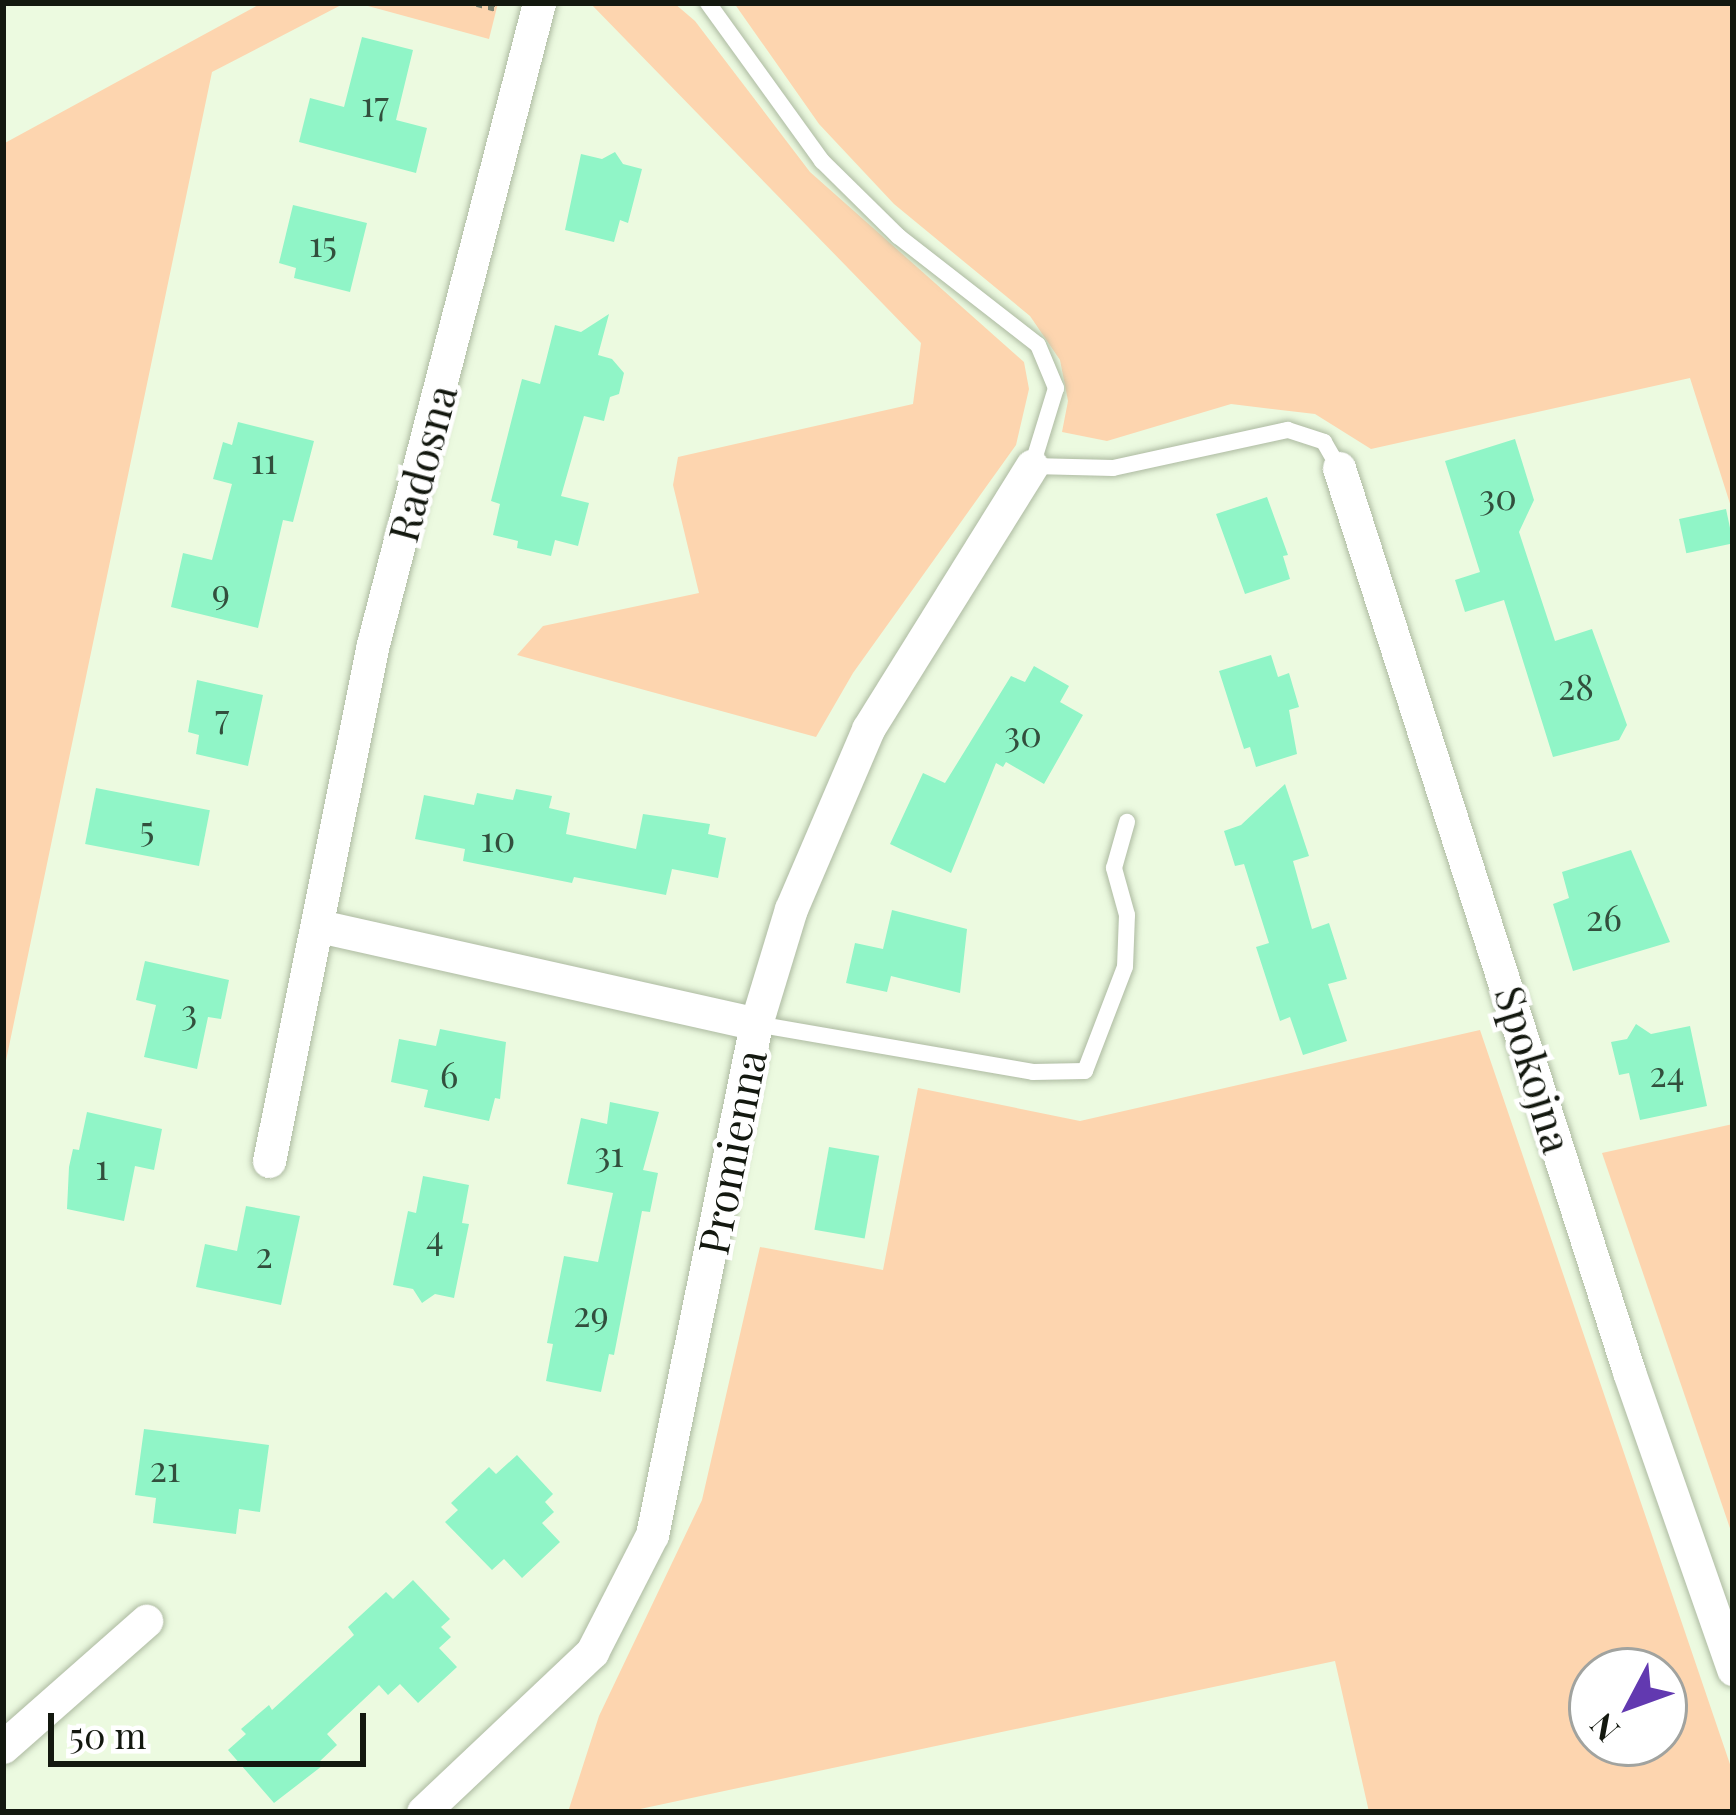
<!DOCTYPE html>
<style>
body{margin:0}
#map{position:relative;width:1736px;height:1815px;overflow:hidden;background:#ecfae0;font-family:"Playfair Display",serif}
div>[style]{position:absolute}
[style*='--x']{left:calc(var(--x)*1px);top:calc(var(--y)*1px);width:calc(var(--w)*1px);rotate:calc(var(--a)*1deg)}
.green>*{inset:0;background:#fdd5af}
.building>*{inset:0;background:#90f5c7;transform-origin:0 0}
.path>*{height:8px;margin-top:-4px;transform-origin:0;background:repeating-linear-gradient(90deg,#7c8674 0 6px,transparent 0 12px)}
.roads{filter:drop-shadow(0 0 3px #adbaa1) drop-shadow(0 0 3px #adbaa1)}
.service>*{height:16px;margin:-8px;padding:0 8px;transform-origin:8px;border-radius:8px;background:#fff}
.minor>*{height:33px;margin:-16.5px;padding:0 16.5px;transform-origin:16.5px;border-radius:16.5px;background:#fff}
span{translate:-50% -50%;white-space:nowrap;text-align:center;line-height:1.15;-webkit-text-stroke:9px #fff;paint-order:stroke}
.number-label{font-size:36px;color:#324f3d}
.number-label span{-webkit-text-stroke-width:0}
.street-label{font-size:42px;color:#13180f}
.frame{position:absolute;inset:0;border:6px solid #13180f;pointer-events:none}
.north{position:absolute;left:1568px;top:1647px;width:120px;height:120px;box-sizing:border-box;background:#fff;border:3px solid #a1a39f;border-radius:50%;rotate:229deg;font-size:33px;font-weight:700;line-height:48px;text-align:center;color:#13180f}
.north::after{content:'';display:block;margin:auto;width:42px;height:54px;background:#6239b0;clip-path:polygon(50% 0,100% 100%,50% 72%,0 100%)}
.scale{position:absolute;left:48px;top:1713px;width:318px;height:54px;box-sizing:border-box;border:6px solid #13180f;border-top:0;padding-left:15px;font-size:36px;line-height:42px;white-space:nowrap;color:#13180f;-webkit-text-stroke:9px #fff;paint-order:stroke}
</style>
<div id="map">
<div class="green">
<i style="clip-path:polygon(262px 3px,345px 3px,212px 72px,3px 1075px,3px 144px)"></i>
<i style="clip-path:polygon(357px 3px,498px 3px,489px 39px)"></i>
<i style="clip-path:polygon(590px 3px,674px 3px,695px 21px,810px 172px,1024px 362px,1029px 389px,1016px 445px,853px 673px,816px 737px,517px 655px,543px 626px,699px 593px,673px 485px,678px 457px,913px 404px,921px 343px)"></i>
<i style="clip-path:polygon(734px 3px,1733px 3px,1733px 513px,1690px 378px,1371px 449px,1315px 414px,1231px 404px,1107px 441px,1062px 432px,1068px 401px,1060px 360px,1030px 316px,894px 204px,819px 124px)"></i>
<i style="clip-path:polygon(evenodd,1480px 1030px,1733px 1773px,1733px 1812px,1369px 1812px,1335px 1661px,626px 1812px,568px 1812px,599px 1716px,702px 1500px,760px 1247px,883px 1270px,918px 1088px,1080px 1121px,1480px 1030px,1592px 1671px,1664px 1671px,1664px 1743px,1592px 1743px,1592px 1671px)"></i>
<i style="clip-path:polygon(1733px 1124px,1733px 1537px,1602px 1153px)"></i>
</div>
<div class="building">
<i style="clip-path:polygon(362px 37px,413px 50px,396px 120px,427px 128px,416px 173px,299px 142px,310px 98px,344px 107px)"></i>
<i style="clip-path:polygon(615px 152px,623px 164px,642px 169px,628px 223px,620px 220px,614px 242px,565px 230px,581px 154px,602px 159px)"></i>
<i style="clip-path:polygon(293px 205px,367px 223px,350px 292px,294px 278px,296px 268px,279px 263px)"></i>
<i style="clip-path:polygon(609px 314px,598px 355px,612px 359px,624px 373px,619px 394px,610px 397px,604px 421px,584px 416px,561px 496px,589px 503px,578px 546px,555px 540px,551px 556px,517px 548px,518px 541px,493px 535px,500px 504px,491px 501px,522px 379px,540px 384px,555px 325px,581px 332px)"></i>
<i style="clip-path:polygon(238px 422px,314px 441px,293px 522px,283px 520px,258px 628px,171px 607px,183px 553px,212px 560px,232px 484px,213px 479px,223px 442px,232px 445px)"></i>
<i style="clip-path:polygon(1515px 439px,1534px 500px,1519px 532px,1555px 641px,1592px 629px,1627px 725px,1619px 740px,1553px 757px,1504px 600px,1465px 612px,1455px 580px,1480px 572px,1445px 461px)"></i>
<i style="clip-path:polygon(1267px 497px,1288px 555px,1283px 556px,1290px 579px,1245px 594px,1216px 514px)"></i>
<i style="left:1726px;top:509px;width:35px;height:48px;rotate:78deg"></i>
<i style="clip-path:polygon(1271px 655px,1278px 677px,1289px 673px,1299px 707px,1289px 710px,1297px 754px,1256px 767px,1250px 747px,1244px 749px,1219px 671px)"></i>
<i style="clip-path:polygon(1034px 666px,1069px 686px,1060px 702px,1083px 715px,1044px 784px,1006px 762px,1003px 767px,996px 763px,951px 873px,890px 844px,923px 773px,945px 783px,1011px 676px,1025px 682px)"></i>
<i style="clip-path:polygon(197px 680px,263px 695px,248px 766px,196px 754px,199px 735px,188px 732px)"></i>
<i style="clip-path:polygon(1285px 784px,1309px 856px,1293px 861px,1312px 929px,1329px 923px,1347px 979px,1328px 984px,1347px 1041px,1303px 1055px,1290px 1017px,1280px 1021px,1256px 947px,1269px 943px,1244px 864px,1235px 866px,1224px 831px,1241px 825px)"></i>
<i style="left:96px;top:788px;width:116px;height:57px;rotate:11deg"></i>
<i style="clip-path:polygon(516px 789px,552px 796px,549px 808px,570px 813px,566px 834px,636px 849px,643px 814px,710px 824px,708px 834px,726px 838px,718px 878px,672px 869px,666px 895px,574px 877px,572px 883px,463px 861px,465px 849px,415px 839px,424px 795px,474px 805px,477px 793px,513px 800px)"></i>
<i style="clip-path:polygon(1631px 850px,1670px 942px,1573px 971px,1553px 904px,1569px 898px,1562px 872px)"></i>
<i style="clip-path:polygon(892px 910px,967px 929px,960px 993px,891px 976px,887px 992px,846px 983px,855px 943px,883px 949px)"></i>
<i style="clip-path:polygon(145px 961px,229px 980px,221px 1019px,208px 1017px,197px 1069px,144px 1057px,156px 1005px,136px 1000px)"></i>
<i style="clip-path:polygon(1636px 1024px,1651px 1034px,1690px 1026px,1707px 1106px,1640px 1120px,1629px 1073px,1619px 1075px,1611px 1042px,1627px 1039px)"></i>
<i style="clip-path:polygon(440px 1029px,506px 1042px,500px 1099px,495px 1098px,489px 1121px,424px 1107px,428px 1090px,391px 1082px,399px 1039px,436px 1046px)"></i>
<i style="clip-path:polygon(610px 1102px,659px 1112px,643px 1170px,658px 1173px,650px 1212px,642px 1211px,614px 1355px,609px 1354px,601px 1392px,546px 1381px,553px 1344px,547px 1343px,564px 1256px,598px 1262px,613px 1193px,567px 1184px,581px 1118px,607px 1124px)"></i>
<i style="clip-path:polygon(87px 1112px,162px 1129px,154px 1170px,135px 1166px,124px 1221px,67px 1209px,69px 1167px,73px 1149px,79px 1150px)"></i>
<i style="left:829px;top:1147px;width:51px;height:84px;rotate:10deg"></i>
<i style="clip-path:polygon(423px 1176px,469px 1185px,462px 1223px,469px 1224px,454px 1298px,435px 1294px,422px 1303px,413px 1289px,393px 1285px,408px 1211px,416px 1213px)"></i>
<i style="clip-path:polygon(246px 1206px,300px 1216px,281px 1305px,196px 1287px,205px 1244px,237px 1251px)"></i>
<i style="clip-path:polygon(144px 1429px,269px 1445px,260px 1512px,239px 1509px,236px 1534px,153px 1523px,156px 1498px,135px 1495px)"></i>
<i style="clip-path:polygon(517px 1455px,553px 1494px,545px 1502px,554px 1512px,542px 1523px,560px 1542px,522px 1578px,504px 1559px,492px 1570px,445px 1522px,458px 1510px,451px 1503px,489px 1467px,496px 1474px)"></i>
<i style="clip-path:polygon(413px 1580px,450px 1619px,441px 1627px,451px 1637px,439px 1648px,457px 1667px,418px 1703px,400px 1684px,388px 1695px,379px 1685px,327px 1734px,337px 1745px,319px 1762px,322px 1766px,274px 1803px,228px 1750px,246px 1734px,241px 1729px,269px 1705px,272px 1710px,354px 1635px,348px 1627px,386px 1592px,393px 1599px)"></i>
</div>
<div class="path">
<i style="--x:477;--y:3;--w:23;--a:15"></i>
</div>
<div class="roads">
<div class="service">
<i style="--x:708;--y:3;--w:195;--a:54.2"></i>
<i style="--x:822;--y:161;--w:107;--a:44.6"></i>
<i style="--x:898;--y:236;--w:177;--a:37.9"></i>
<i style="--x:1038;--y:345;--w:47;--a:67.3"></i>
<i style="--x:1056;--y:388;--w:82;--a:107.1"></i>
<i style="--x:1032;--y:466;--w:81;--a:1.4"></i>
<i style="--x:1113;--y:468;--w:179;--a:-12.3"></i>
<i style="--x:1288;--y:430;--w:38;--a:18"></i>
<i style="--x:1324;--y:442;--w:30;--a:60"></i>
<i style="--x:756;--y:1024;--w:281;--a:9.8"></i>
<i style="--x:1033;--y:1072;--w:52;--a:-1.1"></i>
<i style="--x:1085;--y:1071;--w:111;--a:-69"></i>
<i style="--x:1125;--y:967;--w:52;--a:-87.8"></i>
<i style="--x:1127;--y:915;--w:49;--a:-105.5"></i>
<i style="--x:1114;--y:868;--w:48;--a:-74.2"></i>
</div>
<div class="minor">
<i style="--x:1339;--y:468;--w:949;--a:72.21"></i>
<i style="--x:1629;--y:1372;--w:315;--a:70.7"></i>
<i style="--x:319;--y:926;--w:448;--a:12.6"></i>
<i style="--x:269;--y:1161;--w:527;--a:-78.63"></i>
<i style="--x:373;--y:644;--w:662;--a:-75.48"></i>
<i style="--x:3;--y:1747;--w:191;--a:-41.4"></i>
<i style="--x:423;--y:1812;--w:233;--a:-43.4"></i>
<i style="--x:592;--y:1652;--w:131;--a:-62.9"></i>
<i style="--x:652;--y:1535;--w:521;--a:-78.5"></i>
<i style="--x:756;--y:1024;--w:120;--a:-73.1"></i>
<i style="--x:791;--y:909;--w:196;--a:-66.8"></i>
<i style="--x:868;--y:729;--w:310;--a:-58.1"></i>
</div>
</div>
<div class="number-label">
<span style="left:375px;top:103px">17</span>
<span style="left:323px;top:243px">15</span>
<span style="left:264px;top:460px">11</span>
<span style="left:1498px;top:496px">30</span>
<span style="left:221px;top:591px">9</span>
<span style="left:1576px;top:686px">28</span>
<span style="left:222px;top:716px">7</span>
<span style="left:1023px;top:733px">30</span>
<span style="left:147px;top:828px">5</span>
<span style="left:498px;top:838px">10</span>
<span style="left:1604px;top:917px">26</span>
<span style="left:189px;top:1011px">3</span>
<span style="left:1667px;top:1073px">24</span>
<span style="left:449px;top:1074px">6</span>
<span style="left:609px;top:1153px">31</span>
<span style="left:102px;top:1166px">1</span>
<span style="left:435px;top:1237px">4</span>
<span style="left:264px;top:1254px">2</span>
<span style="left:591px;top:1313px">29</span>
<span style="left:165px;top:1468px">21</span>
</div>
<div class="street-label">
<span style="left:421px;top:463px;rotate:-75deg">Radosna</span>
<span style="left:1535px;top:1069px;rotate:73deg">Spokojna</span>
<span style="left:731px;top:1152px;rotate:-79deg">Promienna</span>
</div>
<div class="frame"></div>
<div class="north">N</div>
<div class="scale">50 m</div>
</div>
